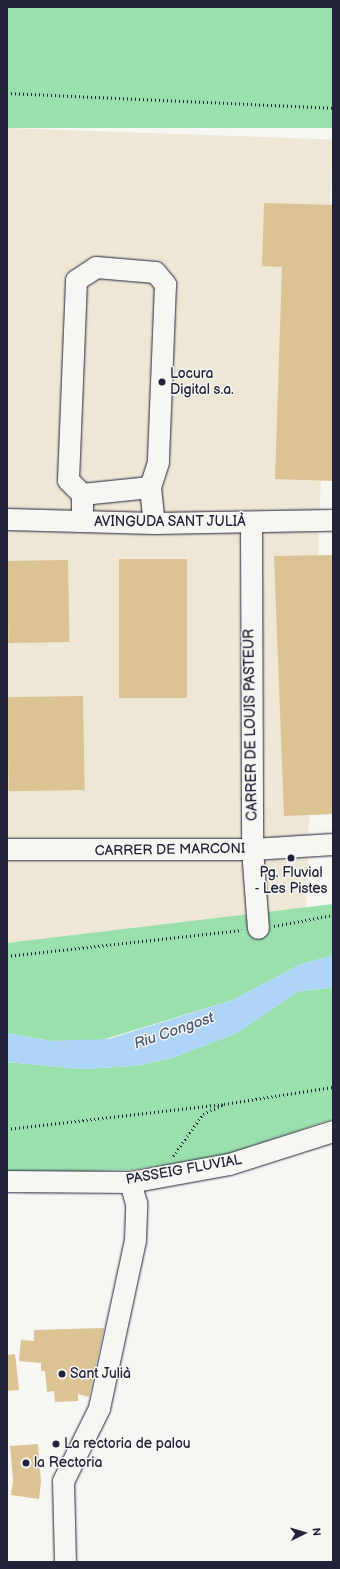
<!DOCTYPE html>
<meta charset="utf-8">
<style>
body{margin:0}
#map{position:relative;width:340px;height:1569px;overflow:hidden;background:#f6f6f2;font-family:"Balsamiq Sans",sans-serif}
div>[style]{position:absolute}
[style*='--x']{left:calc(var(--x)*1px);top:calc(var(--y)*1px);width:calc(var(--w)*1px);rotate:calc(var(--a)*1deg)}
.built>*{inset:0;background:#eee7d6;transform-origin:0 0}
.green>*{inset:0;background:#9ae0ad;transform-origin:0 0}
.water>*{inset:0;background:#aed4f7}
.building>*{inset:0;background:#dcc393;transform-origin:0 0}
.path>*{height:2.5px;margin-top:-1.25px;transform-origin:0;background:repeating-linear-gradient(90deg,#22223b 0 1px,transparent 0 4px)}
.roads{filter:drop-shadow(0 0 1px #22223b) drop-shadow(0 0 1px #22223b)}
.minor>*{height:21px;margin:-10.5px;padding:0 10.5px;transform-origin:10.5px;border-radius:10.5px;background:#f6f6f2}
.dots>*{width:11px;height:11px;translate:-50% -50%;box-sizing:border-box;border:2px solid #f6f6f2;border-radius:50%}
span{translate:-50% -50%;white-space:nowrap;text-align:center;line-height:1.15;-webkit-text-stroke:3px #f6f6f2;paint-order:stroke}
.poi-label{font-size:14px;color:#22223b}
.left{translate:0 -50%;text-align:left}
.street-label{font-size:14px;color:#22223b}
.water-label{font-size:15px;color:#4c5773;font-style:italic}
.frame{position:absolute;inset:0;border:8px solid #22223b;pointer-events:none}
.north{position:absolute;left:284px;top:1513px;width:40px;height:40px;-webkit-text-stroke:3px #f6f6f2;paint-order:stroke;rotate:85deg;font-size:11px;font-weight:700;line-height:16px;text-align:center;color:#22223b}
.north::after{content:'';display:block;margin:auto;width:14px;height:18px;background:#22223b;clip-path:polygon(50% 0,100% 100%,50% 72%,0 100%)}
</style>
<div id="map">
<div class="built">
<i style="left:7px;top:128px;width:326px;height:815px;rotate:2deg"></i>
</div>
<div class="green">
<i style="left:7px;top:7px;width:326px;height:121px"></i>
<i style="clip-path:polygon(333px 904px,333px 955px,299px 965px,233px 1000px,102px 1040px,50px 1041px,7px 1033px,7px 943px)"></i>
<i style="clip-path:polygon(333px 987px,333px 1119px,218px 1157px,131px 1170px,7px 1173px,7px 1062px,80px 1069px,135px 1066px,172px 1058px,237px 1033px,297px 992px)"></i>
</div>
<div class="water">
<i style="clip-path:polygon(333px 955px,333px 987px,297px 992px,237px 1033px,172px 1058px,135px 1066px,80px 1069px,7px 1062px,7px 1033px,50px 1041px,109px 1039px,233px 1000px,299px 965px)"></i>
</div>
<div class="building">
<i style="clip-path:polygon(264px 203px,333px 205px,333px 481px,275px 479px,282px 267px,262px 266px)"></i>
<i style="clip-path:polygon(333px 555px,333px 814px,284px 816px,274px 556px)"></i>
<i style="left:119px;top:559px;width:68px;height:139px"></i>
<i style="left:68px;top:560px;width:82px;height:61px;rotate:89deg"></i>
<i style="left:83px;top:696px;width:94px;height:76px;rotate:89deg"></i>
<i style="clip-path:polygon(104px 1328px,89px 1397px,78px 1394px,78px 1401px,55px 1402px,54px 1391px,47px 1392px,45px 1371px,41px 1371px,41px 1363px,19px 1361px,21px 1340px,34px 1341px,34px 1330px)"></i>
<i style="clip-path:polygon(15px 1354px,19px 1390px,7px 1391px,7px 1355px)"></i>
<i style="clip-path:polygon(38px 1444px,41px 1482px,39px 1499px,11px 1495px,13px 1480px,10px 1446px)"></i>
</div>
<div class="path">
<i style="--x:7;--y:93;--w:326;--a:2.6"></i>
<i style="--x:274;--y:926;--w:60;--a:-10.6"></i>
<i style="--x:7;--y:956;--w:236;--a:-6.3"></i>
<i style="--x:7;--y:1129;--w:218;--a:-6.6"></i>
<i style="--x:224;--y:1104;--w:110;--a:-8.9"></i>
<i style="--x:173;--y:1156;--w:52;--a:-54.5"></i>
<i style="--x:203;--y:1114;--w:21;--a:-25"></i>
</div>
<div class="roads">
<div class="minor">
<i style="--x:82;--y:494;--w:68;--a:-5.9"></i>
<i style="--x:7;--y:519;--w:147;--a:1.6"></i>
<i style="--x:154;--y:523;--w:179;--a:-1"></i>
<i style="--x:82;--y:521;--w:27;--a:-90"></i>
<i style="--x:82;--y:494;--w:20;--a:-135"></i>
<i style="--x:68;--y:480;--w:200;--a:-87.7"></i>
<i style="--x:76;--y:280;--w:24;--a:-33"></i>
<i style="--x:96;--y:267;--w:59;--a:4.8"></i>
<i style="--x:155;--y:272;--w:16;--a:50"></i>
<i style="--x:165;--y:284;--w:178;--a:92.3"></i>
<i style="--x:158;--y:462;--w:26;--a:108"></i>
<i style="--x:150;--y:487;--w:36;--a:84"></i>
<i style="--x:251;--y:522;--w:327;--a:89.8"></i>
<i style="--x:252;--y:849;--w:79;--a:85.7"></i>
<i style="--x:7;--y:849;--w:245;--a:0"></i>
<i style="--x:252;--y:849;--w:81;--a:-3.5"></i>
<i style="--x:7;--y:1181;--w:123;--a:0.5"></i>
<i style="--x:130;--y:1182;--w:101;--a:-10.3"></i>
<i style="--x:229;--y:1164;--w:109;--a:-17.6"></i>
<i style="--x:65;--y:1562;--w:81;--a:-91.4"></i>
<i style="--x:63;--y:1481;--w:81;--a:-63.7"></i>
<i style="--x:99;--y:1408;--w:172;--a:-77.9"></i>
<i style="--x:135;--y:1240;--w:37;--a:-88"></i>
<i style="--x:136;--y:1203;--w:22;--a:-106"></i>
</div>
</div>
<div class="dots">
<i style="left:162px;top:382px;background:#22223b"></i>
<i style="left:291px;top:858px;background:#22223b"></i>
<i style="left:62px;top:1374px;background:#22223b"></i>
<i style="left:56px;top:1444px;background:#22223b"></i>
<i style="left:26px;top:1463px;background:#22223b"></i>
</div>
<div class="poi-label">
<span class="left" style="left:170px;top:382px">Locura<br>Digital s.a.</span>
<span style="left:291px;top:881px">Pg. Fluvial<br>- Les Pistes</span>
<span class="left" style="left:70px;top:1374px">Sant Julià</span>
<span class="left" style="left:64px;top:1444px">La rectoria de palou</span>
<span class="left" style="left:34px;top:1463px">la Rectoria</span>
</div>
<div class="street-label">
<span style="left:170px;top:522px">AVINGUDA SANT JULIÀ</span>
<span style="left:251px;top:725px;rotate:-91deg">CARRER DE LOUIS PASTEUR</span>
<span style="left:170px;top:850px;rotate:-1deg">CARRER DE MARCONI</span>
<span style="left:184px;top:1170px;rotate:-10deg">PASSEIG FLUVIAL</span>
</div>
<div class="water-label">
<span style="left:174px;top:1031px;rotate:-19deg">Riu Congost</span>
</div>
<div class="frame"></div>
<div class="north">N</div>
</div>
